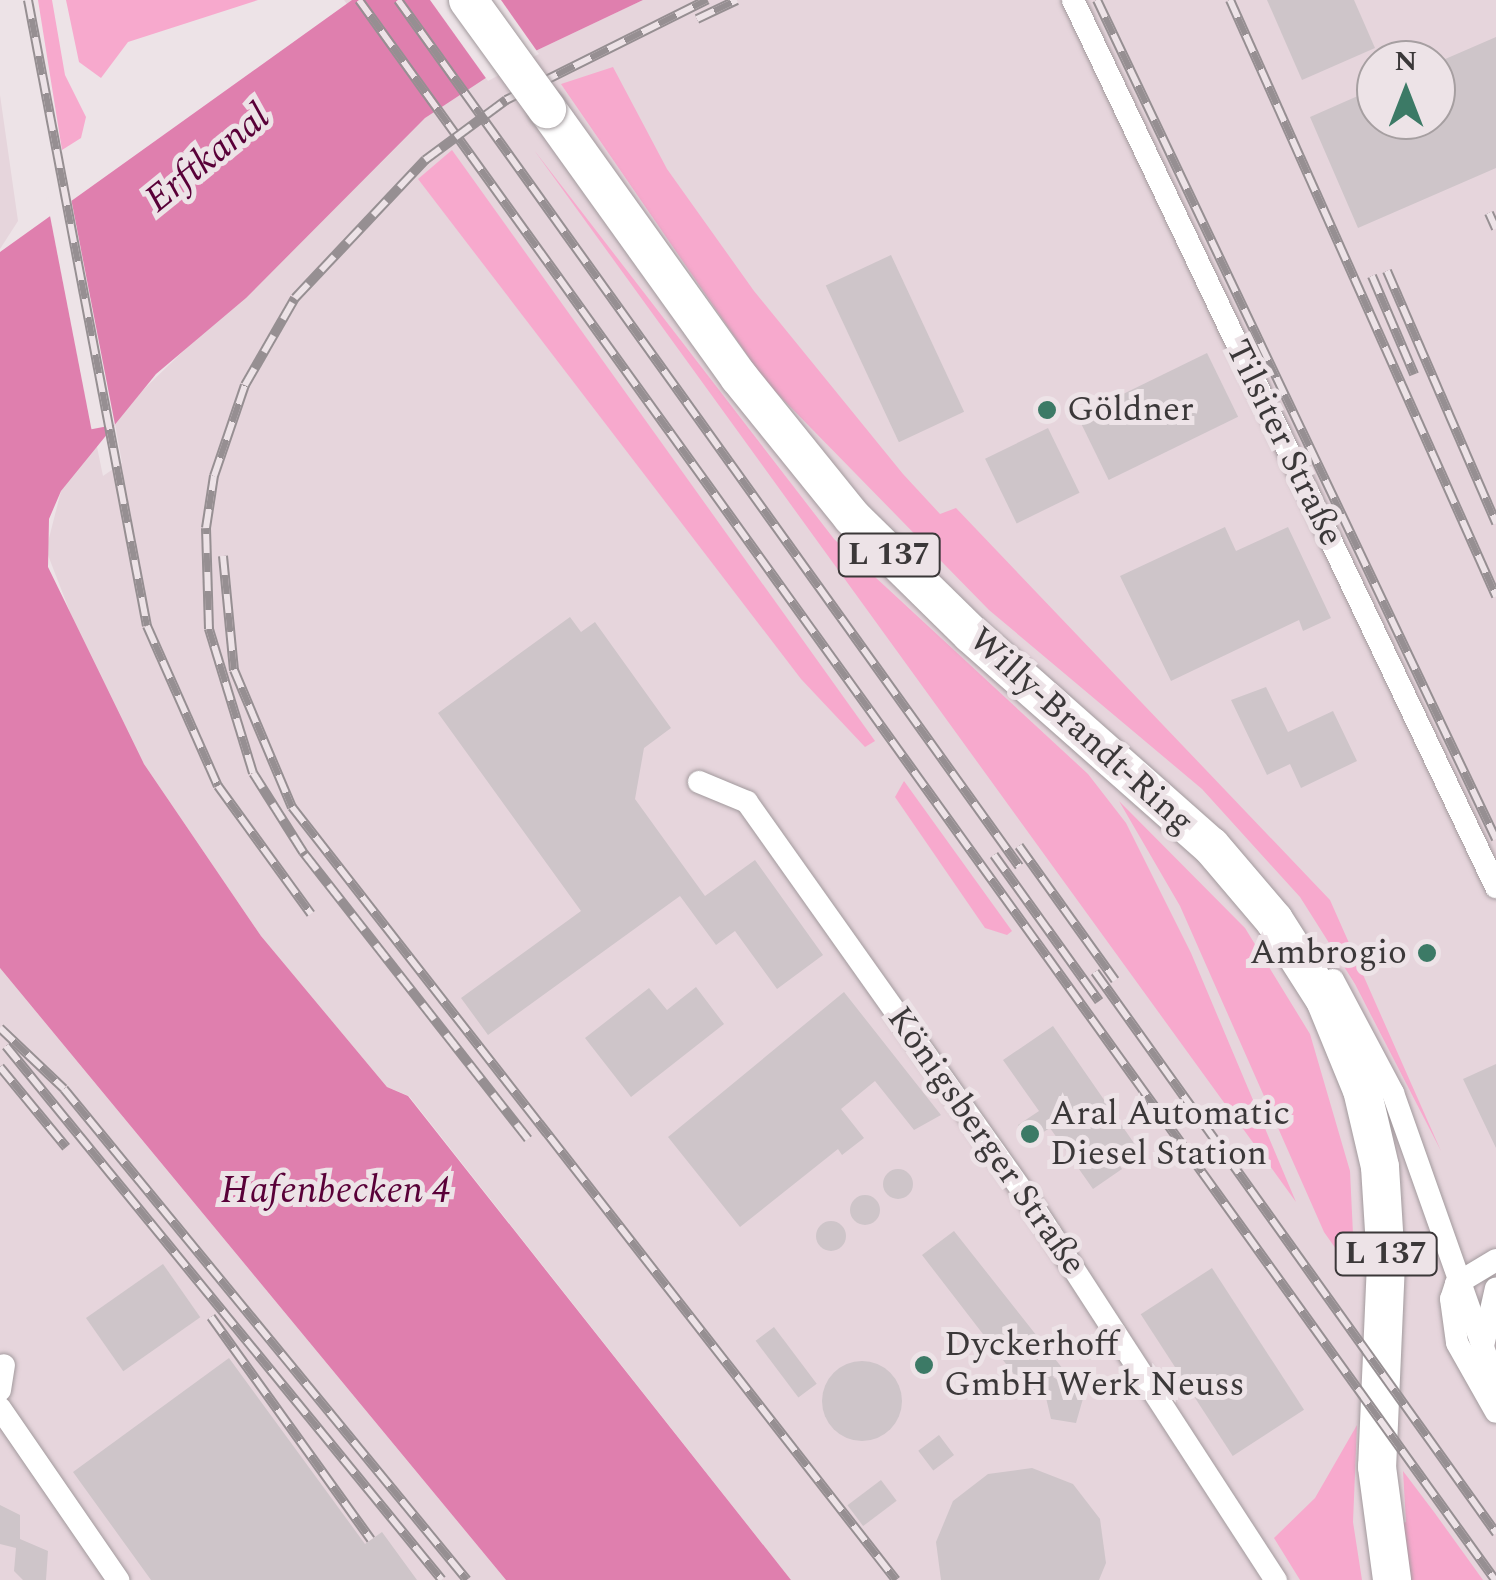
<!DOCTYPE html>
<meta charset="utf-8">
<style>
body{margin:0}
#map{position:relative;width:1496px;height:1580px;overflow:hidden;background:#ede3e7;font-family:Spectral,serif}
div>[style]{position:absolute}
[style*='--x']{left:calc(var(--x)*1px);top:calc(var(--y)*1px);width:calc(var(--w)*1px);rotate:calc(var(--a)*1deg)}
.built>*{inset:0;background:#e6d5dc}
.green>*{inset:0;background:#f7a9cd}
.water>*{inset:0;background:#df7fae}
.pier>*{inset:0;background:#ede3e7;transform-origin:0 0}
.building>*{inset:0;background:#cec5c9;transform-origin:0 0}
.round{border-radius:50%}
.roads{filter:drop-shadow(0 0 2px #a29a9d) drop-shadow(0 0 2px #a29a9d)}
.minor>*{height:22px;margin:-11px;padding:0 11px;transform-origin:11px;border-radius:11px;background:#fff}
.primary>*{height:38px;margin:-19px;padding:0 19px;transform-origin:19px;border-radius:19px;background:#fff}
.rail>*{height:10px;margin-top:-5px;transform-origin:0;background:repeating-linear-gradient(90deg,#ede3e7 0 19px,#968f92 0 38px);box-sizing:border-box;border-block:2px solid #968f92}
.bridges{filter:drop-shadow(0 0 2px #a29a9d) drop-shadow(0 0 2px #a29a9d)}
.primary-bridge>*{height:38px;margin:-19px;padding:0 19px;transform-origin:19px;border-radius:19px;background:#fff}
.dots>*{width:28px;height:28px;translate:-50% -50%;box-sizing:border-box;border:5px solid #ede3e7;border-radius:50%}
span{translate:-50% -50%;white-space:nowrap;text-align:center;line-height:1.15;-webkit-text-stroke:10px #ede3e7;paint-order:stroke}
.shield-label span{padding:2px 8px;background:#ede3e7;border:2px solid;border-radius:8px;-webkit-text-stroke-width:0}
.shield-label{font-size:32px;color:#3b3839;font-weight:700}
.poi-label{font-size:35px;color:#3b3839}
.left{translate:0 -50%;text-align:left}
.right{translate:-100% -50%;text-align:right}
.street-label{font-size:35px;color:#3b3839}
.water-label{font-size:38px;color:#590038;font-style:italic}
.north{position:absolute;left:1356px;top:40px;width:100px;height:100px;box-sizing:border-box;background:#ede3e7;border:2px solid #a69fa1;border-radius:50%;rotate:0deg;font-size:28px;font-weight:700;line-height:40px;text-align:center;color:#3b3839}
.north::after{content:'';display:block;margin:auto;width:35px;height:45px;background:#3c7a66;clip-path:polygon(50% 0,100% 100%,50% 72%,0 100%)}
</style>
<div id="map">
<div class="built">
<i style="clip-path:polygon(evenodd,344px 0,427px 0,504px 66px,643px 0,1496px 0,1496px 1580px,791px 1580px,409px 1096px,387px 1087px,261px 936px,144px 764px,94px 674px,46px 550px,61px 491px,96px 442px,103px 476px,122px 463px,114px 418px,427px 116px,344px 0,1376px 60px,1436px 60px,1436px 120px,1376px 120px,1376px 60px)"></i>
<i style="clip-path:polygon(0 95px,18px 221px,0 249px)"></i>
<i style="clip-path:polygon(0 968px,506px 1580px,0 1580px)"></i>
</div>
<div class="green">
<i style="clip-path:polygon(38px 0,52px 0,65px 75px,86px 117px,81px 138px,62px 150px)"></i>
<i style="clip-path:polygon(66px 0,258px 0,128px 42px,101px 78px,79px 62px)"></i>
<i style="clip-path:polygon(613px 67px,667px 169px,754px 291px,903px 474px,940px 514px,956px 508px,1330px 900px,1441px 1151px,1355px 984px,1300px 897px,1202px 789px,989px 610px,765px 381px,561px 84px)"></i>
<i style="clip-path:polygon(452px 150px,875px 741px,865px 747px,801px 679px,418px 179px)"></i>
<i style="clip-path:polygon(534px 150px,834px 539px,1088px 774px,1126px 823px,1191px 953px,1296px 1202px)"></i>
<i style="clip-path:polygon(904px 781px,1012px 931px,1007px 935px,985px 928px,895px 797px)"></i>
<i style="clip-path:polygon(1119px 801px,1245px 928px,1310px 1034px,1350px 1171px,1355px 1276px,1324px 1232px,1180px 906px)"></i>
<i style="clip-path:polygon(1357px 1425px,1353px 1522px,1362px 1580px,1300px 1580px,1274px 1538px,1315px 1498px)"></i>
<i style="clip-path:polygon(1403px 1471px,1434px 1512px,1483px 1580px,1410px 1580px,1398px 1524px,1406px 1522px)"></i>
</div>
<div class="water">
<i style="clip-path:polygon(352px 0,643px 0,504px 66px,425px 118px,246px 298px,156px 374px,61px 491px,49px 519px,48px 567px,144px 764px,261px 936px,387px 1087px,408px 1096px,791px 1580px,506px 1580px,0 968px,0 252px)"></i>
</div>
<div class="pier">
<i style="clip-path:polygon(430px 0,501px 0,539px 54px,488px 81px)"></i>
<i style="left:70px;top:193px;width:236px;height:24px;rotate:79deg"></i>
</div>
<div class="building">
<i style="clip-path:polygon(1267px 0,1354px 0,1375px 48px,1302px 80px)"></i>
<i style="clip-path:polygon(1496px 37px,1496px 168px,1358px 228px,1310px 117px,1376px 88px,1376px 120px,1436px 120px,1436px 63px)"></i>
<i style="left:891px;top:255px;width:173px;height:72px;rotate:65deg"></i>
<i style="left:1207px;top:353px;width:71px;height:144px;rotate:64deg"></i>
<i style="left:1048px;top:428px;width:72px;height:70px;rotate:64deg"></i>
<i style="clip-path:polygon(1225px 527px,1236px 551px,1288px 527px,1331px 618px,1303px 631px,1299px 620px,1171px 681px,1120px 576px)"></i>
<i style="clip-path:polygon(570px 617px,581px 632px,595px 622px,671px 728px,644px 748px,635px 799px,705px 896px,755px 860px,823px 955px,777px 989px,735px 931px,716px 945px,680px 896px,488px 1035px,461px 998px,581px 911px,438px 713px)"></i>
<i style="clip-path:polygon(1266px 687px,1288px 732px,1333px 711px,1357px 761px,1301px 788px,1290px 764px,1267px 775px,1231px 700px)"></i>
<i style="clip-path:polygon(696px 987px,724px 1024px,631px 1097px,585px 1038px,649px 988px,667px 1010px)"></i>
<i style="clip-path:polygon(844px 992px,941px 1115px,914px 1130px,875px 1081px,841px 1109px,864px 1138px,842px 1155px,838px 1149px,740px 1227px,668px 1137px)"></i>
<i style="clip-path:polygon(1053px 1026px,1136px 1146px,1116px 1160px,1122px 1169px,1093px 1189px,1050px 1128px,1029px 1141px,1018px 1125px,1039px 1111px,1003px 1060px)"></i>
<i style="clip-path:polygon(1496px 1064px,1496px 1148px,1463px 1079px)"></i>
<i class="round" style="left:883px;top:1169px;width:30px;height:30px"></i>
<i class="round" style="left:850px;top:1195px;width:30px;height:30px"></i>
<i class="round" style="left:816px;top:1221px;width:30px;height:30px"></i>
<i style="clip-path:polygon(954px 1231px,1063px 1369px,1053px 1377px,1084px 1395px,1076px 1423px,1051px 1419px,1043px 1385px,1030px 1395px,922px 1255px)"></i>
<i style="left:163px;top:1264px;width:65px;height:94px;rotate:55deg"></i>
<i style="left:1212px;top:1268px;width:169px;height:85px;rotate:57deg"></i>
<i style="left:774px;top:1327px;width:71px;height:23px;rotate:53deg"></i>
<i style="clip-path:polygon(229px 1358px,365px 1544px,382px 1532px,417px 1580px,151px 1580px,73px 1472px)"></i>
<i class="round" style="left:822px;top:1361px;width:80px;height:80px"></i>
<i style="left:939px;top:1435px;width:25px;height:26px;rotate:53deg"></i>
<i style="clip-path:polygon(1032px 1468px,1073px 1484px,1100px 1519px,1106px 1563px,1099px 1580px,941px 1580px,936px 1542px,953px 1501px,988px 1474px)"></i>
<i style="left:881px;top:1480px;width:26px;height:42px;rotate:53deg"></i>
<i style="clip-path:polygon(0 1505px,20px 1515px,20px 1539px,48px 1551px,46px 1580px,23px 1580px,14px 1571px,16px 1548px,0 1544px)"></i>
</div>
<div class="roads">
<div class="minor">
<i style="--x:1073;--y:0;--w:983;--a:64.5"></i>
<i style="--x:699;--y:782;--w:52;--a:22.6"></i>
<i style="--x:747;--y:802;--w:484;--a:54.7"></i>
<i style="--x:1027;--y:1197;--w:457;--a:57"></i>
<i style="--x:1333;--y:980;--w:128;--a:62"></i>
<i style="--x:1393;--y:1093;--w:309;--a:70.5"></i>
<i style="--x:1496;--y:1260;--w:47;--a:149"></i>
<i style="--x:1456;--y:1284;--w:16;--a:108"></i>
<i style="--x:1451;--y:1299;--w:44;--a:82.2"></i>
<i style="--x:1457;--y:1343;--w:79;--a:60.5"></i>
<i style="--x:1483;--y:1346;--w:59;--a:-77.4"></i>
<i style="--x:0;--y:1390;--w:25;--a:-81"></i>
<i style="--x:0;--y:1408;--w:209;--a:55.5"></i>
</div>
<div class="primary">
<i style="--x:547;--y:109;--w:330;--a:54.4"></i>
<i style="--x:739;--y:377;--w:180;--a:51.1"></i>
<i style="--x:852;--y:517;--w:167;--a:44.5"></i>
<i style="--x:971;--y:634;--w:320;--a:41.5"></i>
<i style="--x:1211;--y:846;--w:97;--a:49.6"></i>
<i style="--x:1274;--y:920;--w:95;--a:57.5"></i>
<i style="--x:1325;--y:1000;--w:97;--a:67.7"></i>
<i style="--x:1362;--y:1090;--w:79;--a:76.8"></i>
<i style="--x:1380;--y:1167;--w:96;--a:86.4"></i>
<i style="--x:1386;--y:1263;--w:204;--a:92.5"></i>
<i style="--x:1377;--y:1467;--w:114;--a:82.4"></i>
</div>
</div>
<div class="rail">
<i style="--x:28;--y:0;--w:637;--a:79.24"></i>
<i style="--x:147;--y:626;--w:175;--a:66.1"></i>
<i style="--x:218;--y:786;--w:158;--a:54"></i>
<i style="--x:359;--y:0;--w:1946;--a:54.28"></i>
<i style="--x:398;--y:0;--w:1066;--a:54.36"></i>
<i style="--x:1097;--y:0;--w:929;--a:64.57"></i>
<i style="--x:1230;--y:0;--w:653;--a:65.95"></i>
<i style="--x:697;--y:19;--w:44;--a:-25.4"></i>
<i style="--x:1489;--y:213;--w:17;--a:66"></i>
<i style="--x:1387;--y:271;--w:275;--a:66.6"></i>
<i style="--x:1372;--y:276;--w:107;--a:66.8"></i>
<i style="--x:223;--y:556;--w:115;--a:84.5"></i>
<i style="--x:234;--y:670;--w:149;--a:67.1"></i>
<i style="--x:292;--y:807;--w:981;--a:52"></i>
<i style="--x:1019;--y:846;--w:165;--a:54.4"></i>
<i style="--x:994;--y:855;--w:180;--a:54.3"></i>
<i style="--x:1095;--y:972;--w:690;--a:54.44"></i>
<i style="--x:0;--y:1028;--w:88;--a:43.6"></i>
<i style="--x:64;--y:1089;--w:635;--a:50.62"></i>
<i style="--x:6;--y:1046;--w:689;--a:50.77"></i>
<i style="--x:0;--y:1067;--w:104;--a:50.5"></i>
<i style="--x:528;--y:1139;--w:365;--a:-128.1"></i>
<i style="--x:303;--y:852;--w:93;--a:-122.3"></i>
<i style="--x:253;--y:773;--w:151;--a:-107"></i>
<i style="--x:209;--y:629;--w:101;--a:-91.7"></i>
<i style="--x:206;--y:528;--w:53;--a:-81.3"></i>
<i style="--x:214;--y:476;--w:96;--a:-71.2"></i>
<i style="--x:245;--y:385;--w:100;--a:-60.1"></i>
<i style="--x:295;--y:298;--w:190;--a:-46.7"></i>
<i style="--x:425;--y:160;--w:101;--a:-36.5"></i>
<i style="--x:506;--y:100;--w:225;--a:-26.5"></i>
<i style="--x:211;--y:1317;--w:274;--a:54.3"></i>
</div>
<div class="bridges">
<div class="primary-bridge">
<i style="--x:468;--y:0;--w:135;--a:54.1"></i>
</div>
</div>
<div class="dots">
<i style="left:1047px;top:410px;background:#3c7a66"></i>
<i style="left:1427px;top:953px;background:#3c7a66"></i>
<i style="left:1030px;top:1134px;background:#3c7a66"></i>
<i style="left:924px;top:1365px;background:#3c7a66"></i>
</div>
<div class="shield-label">
<span style="left:889px;top:555px">L 137</span>
<span style="left:1386px;top:1254px">L 137</span>
</div>
<div class="poi-label">
<span class="left" style="left:1067px;top:410px">Göldner</span>
<span class="right" style="left:1407px;top:953px">Ambrogio</span>
<span class="left" style="left:1050px;top:1134px">Aral Automatic<br>Diesel Station</span>
<span class="left" style="left:944px;top:1365px">Dyckerhoff<br>GmbH Werk Neuss</span>
</div>
<div class="street-label">
<span style="left:1284px;top:443px;rotate:64deg">Tilsiter Straße</span>
<span style="left:1081px;top:731px;rotate:42deg">Willy-Brandt-Ring</span>
<span style="left:986px;top:1141px;rotate:55deg">Königsberger Straße</span>
</div>
<div class="water-label">
<span style="left:208px;top:159px;rotate:-39deg">Erftkanal</span>
<span style="left:336px;top:1192px">Hafenbecken 4</span>
</div>
<div class="north">N</div>
</div>
